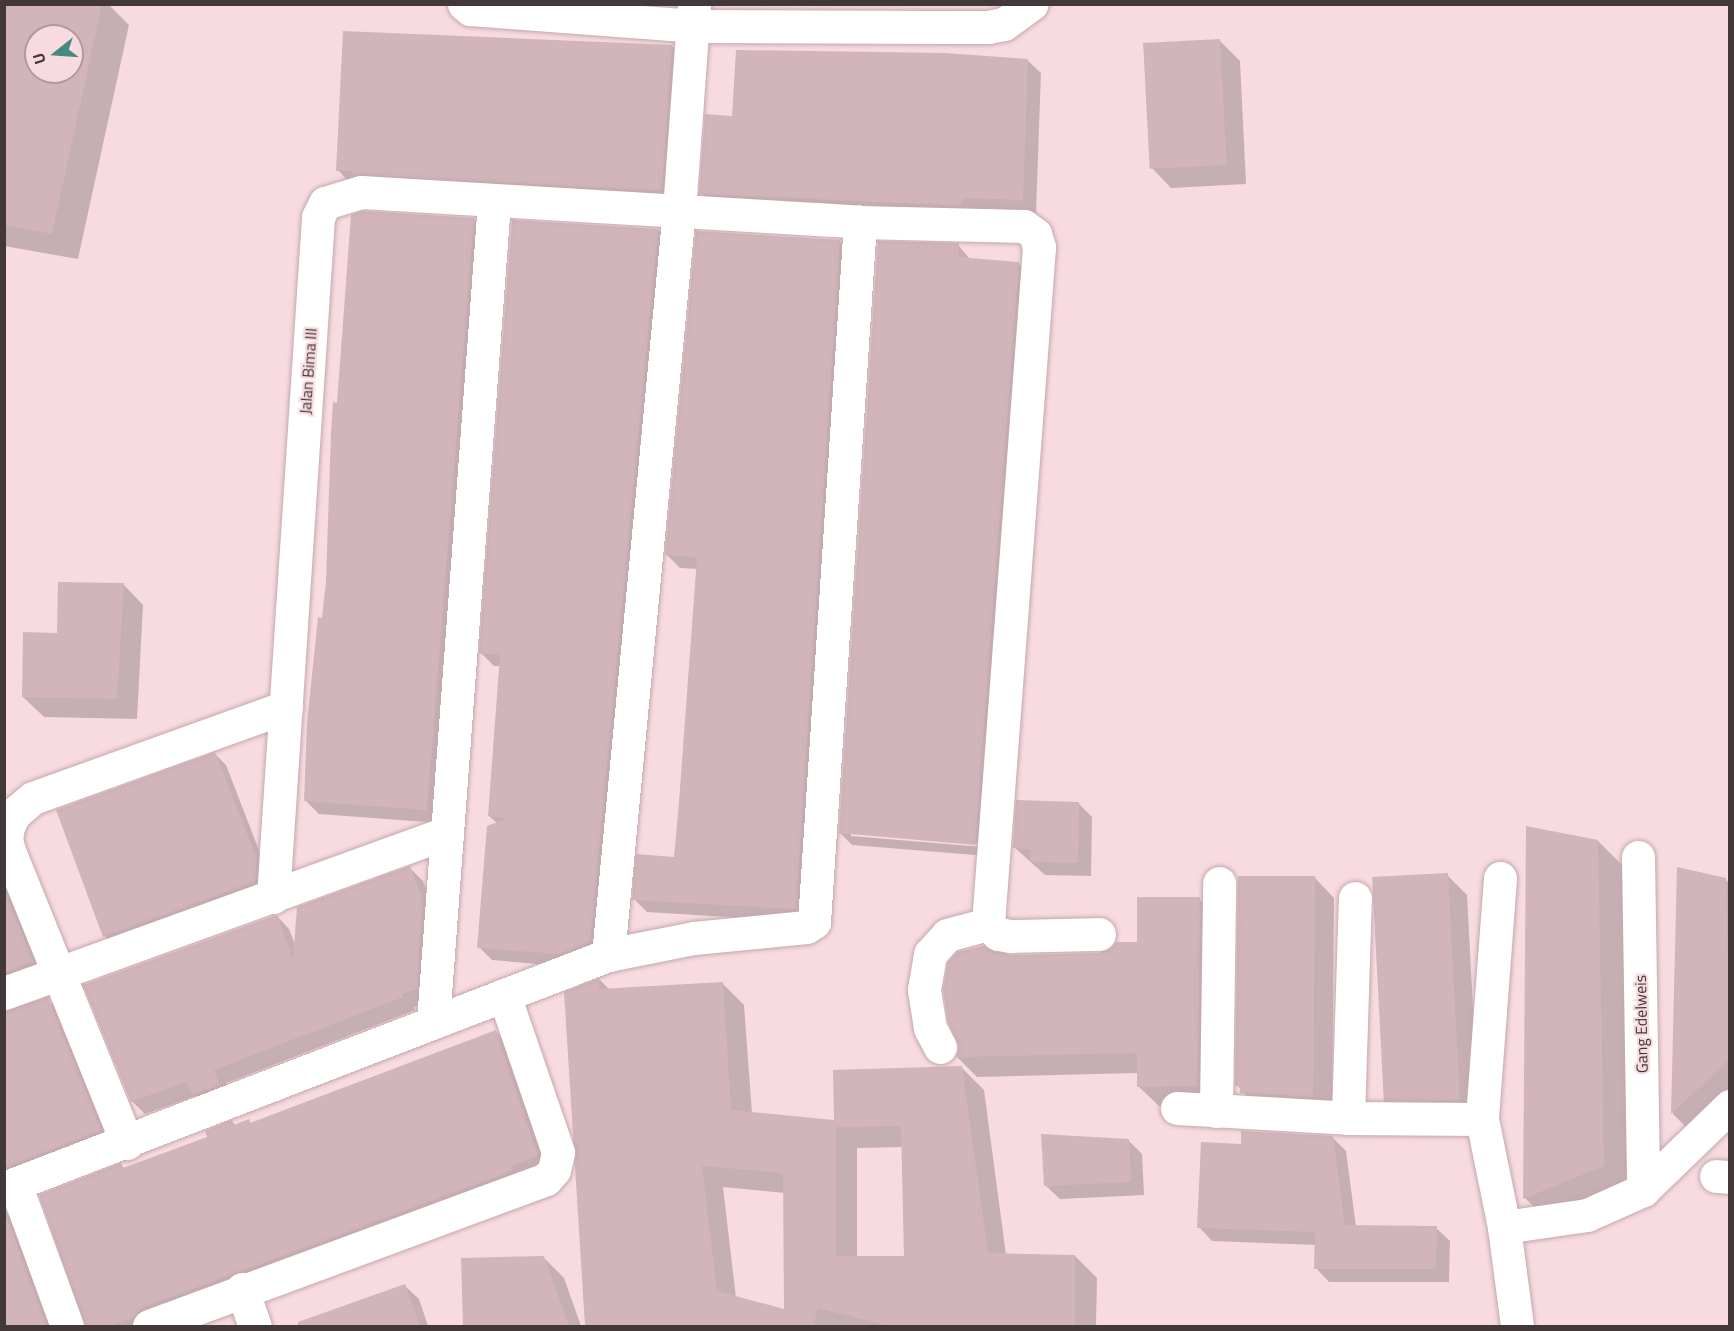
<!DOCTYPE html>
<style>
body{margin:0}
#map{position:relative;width:1734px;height:1331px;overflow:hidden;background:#f8dbe0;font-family:"Titillium Web",sans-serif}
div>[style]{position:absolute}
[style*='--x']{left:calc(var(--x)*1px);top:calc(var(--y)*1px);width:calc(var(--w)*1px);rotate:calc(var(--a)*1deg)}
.shadow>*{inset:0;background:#0003}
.building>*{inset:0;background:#d1b5ba;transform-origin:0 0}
.roads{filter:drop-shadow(0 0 2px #c3a8ac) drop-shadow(0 0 2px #c3a8ac)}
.street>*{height:33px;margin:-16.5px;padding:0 16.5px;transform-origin:16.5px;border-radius:16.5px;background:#fff}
span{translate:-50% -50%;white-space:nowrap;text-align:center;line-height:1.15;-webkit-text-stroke:4.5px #f8dbe0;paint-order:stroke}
.street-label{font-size:16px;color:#433839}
.frame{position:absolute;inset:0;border:6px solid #433839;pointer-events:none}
.north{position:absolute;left:24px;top:24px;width:60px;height:60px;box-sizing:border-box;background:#f8dbe0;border:2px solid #b09a9d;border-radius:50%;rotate:253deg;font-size:16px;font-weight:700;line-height:24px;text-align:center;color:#433839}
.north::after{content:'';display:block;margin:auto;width:21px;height:27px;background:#478a7d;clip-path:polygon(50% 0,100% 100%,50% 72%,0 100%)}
</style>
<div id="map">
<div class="shadow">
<i style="clip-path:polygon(evenodd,4px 4px,108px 4px,129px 25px,78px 259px,4px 246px,4px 4px,36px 36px,72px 36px,72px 72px,36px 72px,36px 36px)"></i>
<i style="clip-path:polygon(1220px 41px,1240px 61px,1246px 184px,1171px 188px,1151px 167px)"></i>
<i style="clip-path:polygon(672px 46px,685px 60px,675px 204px,351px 184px,338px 170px)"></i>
<i style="clip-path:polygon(1027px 60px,1041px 73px,1036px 213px,714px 206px,701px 193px,733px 117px)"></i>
<i style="clip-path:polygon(473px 219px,487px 232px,440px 823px,319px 814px,306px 801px,324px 619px)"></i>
<i style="clip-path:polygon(658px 230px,671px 243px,603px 955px,573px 967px,492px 960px,479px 947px,497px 823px,489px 816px,501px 666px,494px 666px,481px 653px)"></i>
<i style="clip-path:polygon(839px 241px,853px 254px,809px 922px,647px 912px,634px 899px,675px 859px,698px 569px,680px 568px,667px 555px)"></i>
<i style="clip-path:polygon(evenodd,958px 245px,970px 259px,1018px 263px,1030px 275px,987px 856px,852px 845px,840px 833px,958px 245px,851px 833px,983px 844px,983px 847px,851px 836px,851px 833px)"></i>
<i style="clip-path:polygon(123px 584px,143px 605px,137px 719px,44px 717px,23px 697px,59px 634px)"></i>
<i style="clip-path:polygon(215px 754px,226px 765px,267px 871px,266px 893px,116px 948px,105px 936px)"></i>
<i style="clip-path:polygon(1078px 803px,1092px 817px,1091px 876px,1045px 875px,1014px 847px)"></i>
<i style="clip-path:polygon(1528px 828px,1598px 841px,1624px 867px,1630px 1192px,1551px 1224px,1525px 1198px)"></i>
<i style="clip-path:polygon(410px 868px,423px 881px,435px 915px,429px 1002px,414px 1007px,415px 1010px,226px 1083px,231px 1098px,206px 1107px,195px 1096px,145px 1114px,132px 1101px,277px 916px,289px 929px,296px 947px)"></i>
<i style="clip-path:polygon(4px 869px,46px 976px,4px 993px)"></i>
<i style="clip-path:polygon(1678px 869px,1725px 879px,1730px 884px,1730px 1098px,1692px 1133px,1673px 1114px)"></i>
<i style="clip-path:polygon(1447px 875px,1467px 895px,1479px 1120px,1406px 1119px,1385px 1099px)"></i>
<i style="clip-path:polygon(1314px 877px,1334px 898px,1332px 1117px,1262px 1113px,1237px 1085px)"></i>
<i style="clip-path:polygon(1199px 899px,1220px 919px,1217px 1106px,1159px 1106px,1138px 1086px,1138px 1073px,977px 1077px,957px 1057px,1011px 956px,1100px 954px,1138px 943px)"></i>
<i style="clip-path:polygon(evenodd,600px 980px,610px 990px,722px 983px,744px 1005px,752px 1113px,836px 1122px,962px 1068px,984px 1090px,1006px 1255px,1075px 1256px,1097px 1278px,1096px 1326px,586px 1326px,566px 993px,600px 980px,903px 1147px,906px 1257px,857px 1258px,857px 1148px,903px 1147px,600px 980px,723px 1187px,785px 1193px,785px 1311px,736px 1298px,723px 1187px)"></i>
<i style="clip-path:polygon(47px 999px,61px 1012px,114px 1144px,4px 1192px,4px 1012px)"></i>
<i style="clip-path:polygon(496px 1032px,509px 1045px,550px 1169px,148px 1326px,85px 1326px,121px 1165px,125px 1169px,209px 1138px,232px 1122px,236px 1126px,249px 1121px,252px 1124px)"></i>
<i style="clip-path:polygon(1332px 1137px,1346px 1151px,1356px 1227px,1436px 1228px,1450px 1241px,1449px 1282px,1329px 1282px,1316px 1268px,1316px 1245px,1212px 1241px,1199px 1227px,1242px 1146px)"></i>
<i style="clip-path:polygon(1128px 1140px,1142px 1154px,1144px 1195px,1060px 1199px,1046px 1186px)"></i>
<i style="clip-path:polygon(4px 1210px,16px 1222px,55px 1326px,4px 1326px)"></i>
<i style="clip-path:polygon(544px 1258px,564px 1278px,581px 1326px,464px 1326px,462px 1260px)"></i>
<i style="clip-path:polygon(405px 1286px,419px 1299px,428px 1326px,324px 1326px,320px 1316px)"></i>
</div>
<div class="building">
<i style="clip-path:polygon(evenodd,4px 4px,102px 4px,52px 234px,4px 225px,4px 4px,36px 36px,72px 36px,72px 72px,36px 72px,36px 36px)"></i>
<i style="clip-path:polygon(343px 31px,672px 45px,662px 191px,353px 175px,353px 171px,336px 171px)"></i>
<i style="left:1220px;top:39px;width:126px;height:77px;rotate:87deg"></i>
<i style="clip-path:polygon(736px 50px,945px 53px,1028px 59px,1023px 200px,962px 198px,962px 206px,699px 194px,705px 114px,732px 116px)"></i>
<i style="clip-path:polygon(363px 211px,474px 218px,427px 810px,304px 801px,307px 723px,318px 617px,322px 618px,326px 581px,331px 433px,333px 402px,337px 403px,351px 215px)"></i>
<i style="clip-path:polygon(512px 220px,658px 229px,590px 942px,559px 954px,477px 948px,487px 826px,508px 818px,488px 816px,500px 655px,479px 653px)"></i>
<i style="clip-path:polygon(696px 231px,840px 240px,796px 909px,632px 900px,636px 854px,674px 857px,679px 802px,697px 557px,665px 555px)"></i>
<i style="clip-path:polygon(878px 241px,959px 243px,958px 257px,1019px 262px,975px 845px,839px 833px)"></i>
<i style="clip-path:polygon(58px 582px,124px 583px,117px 699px,22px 697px,23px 632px,57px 633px)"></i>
<i style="clip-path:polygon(215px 752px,257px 859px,255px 882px,103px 937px,56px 810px)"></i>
<i style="clip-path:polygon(1016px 800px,1079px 802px,1078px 863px,1030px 862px,1030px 849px,1013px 848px)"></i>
<i style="clip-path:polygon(1526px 826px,1598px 840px,1604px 1166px,1523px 1199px)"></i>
<i style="clip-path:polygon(410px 866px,423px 901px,417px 989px,402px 994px,403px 997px,214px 1070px,220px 1085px,192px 1095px,187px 1082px,183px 1083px,131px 1102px,83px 985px,277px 915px,293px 960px,297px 907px)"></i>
<i style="clip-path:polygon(1677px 867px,1726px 878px,1730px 1059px,1671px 1114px)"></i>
<i style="left:1448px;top:873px;width:227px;height:76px;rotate:87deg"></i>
<i style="clip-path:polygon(1238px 876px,1315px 876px,1313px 1097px,1240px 1093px,1240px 1086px,1235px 1086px)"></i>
<i style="clip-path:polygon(4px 890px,34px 962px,4px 973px)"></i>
<i style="clip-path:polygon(1137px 897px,1200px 897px,1198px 1086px,1137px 1087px,1137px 1053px,956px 1057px,959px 1047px,948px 1022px,943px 989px,948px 962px,957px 952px,983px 946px,1011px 955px,1099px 953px,1116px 942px,1137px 942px)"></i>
<i style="clip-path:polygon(evenodd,600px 978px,599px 989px,723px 982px,731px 1110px,834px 1120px,833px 1070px,962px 1066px,988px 1253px,1075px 1255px,1075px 1326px,889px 1326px,818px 1308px,813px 1326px,585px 1326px,564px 992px,600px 978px,901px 1126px,904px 1256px,836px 1256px,836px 1127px,901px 1126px,600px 978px,702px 1166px,783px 1173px,784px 1309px,717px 1291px,702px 1166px)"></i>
<i style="clip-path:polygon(48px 997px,102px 1130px,4px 1168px,4px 1011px)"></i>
<i style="clip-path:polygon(496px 1030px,538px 1156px,512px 1166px,513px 1171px,142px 1308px,133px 1318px,109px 1326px,85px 1326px,39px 1195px,121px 1163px,123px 1168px,207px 1137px,205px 1131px,232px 1120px,234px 1125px,249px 1119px,250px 1123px)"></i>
<i style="clip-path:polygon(1241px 1131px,1333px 1136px,1345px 1225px,1437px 1226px,1436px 1269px,1314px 1269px,1315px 1232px,1197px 1228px,1201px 1142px,1241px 1144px)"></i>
<i style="clip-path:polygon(1041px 1134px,1129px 1139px,1131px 1182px,1044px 1186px)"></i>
<i style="clip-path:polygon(4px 1210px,47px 1326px,4px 1326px)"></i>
<i style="clip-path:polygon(544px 1256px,569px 1326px,463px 1326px,461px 1258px)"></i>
<i style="clip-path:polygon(405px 1284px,420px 1326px,298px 1326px,298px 1322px)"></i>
</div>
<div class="roads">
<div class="street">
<i style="--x:464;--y:4;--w:8;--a:40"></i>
<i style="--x:470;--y:9;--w:225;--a:4.3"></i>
<i style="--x:694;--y:26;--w:294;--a:0.2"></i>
<i style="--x:988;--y:27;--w:16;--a:-11"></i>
<i style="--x:1004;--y:24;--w:34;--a:-36"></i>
<i style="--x:1638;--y:857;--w:333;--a:89.1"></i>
<i style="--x:1500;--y:878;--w:242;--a:94.3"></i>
<i style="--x:1482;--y:1119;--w:110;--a:78.5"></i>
<i style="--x:1504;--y:1227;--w:100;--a:82.5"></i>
<i style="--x:273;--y:897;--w:681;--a:-86.21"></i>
<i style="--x:318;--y:217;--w:16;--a:-63"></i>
<i style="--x:325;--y:203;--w:38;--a:-17"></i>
<i style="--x:361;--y:192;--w:500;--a:3.4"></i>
<i style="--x:860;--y:222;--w:164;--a:1.4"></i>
<i style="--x:1024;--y:226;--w:14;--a:36"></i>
<i style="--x:1035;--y:234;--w:14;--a:73"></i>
<i style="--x:1039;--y:247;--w:679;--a:94.31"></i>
<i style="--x:988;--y:924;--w:14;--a:45"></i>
<i style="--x:998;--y:934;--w:13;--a:9"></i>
<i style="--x:1011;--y:936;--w:88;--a:-1.3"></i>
<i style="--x:608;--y:955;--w:748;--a:-84.56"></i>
<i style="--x:679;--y:210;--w:207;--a:-85.8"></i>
<i style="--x:4;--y:993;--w:471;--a:-19.9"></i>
<i style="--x:433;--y:1021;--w:820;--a:-85.74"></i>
<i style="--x:940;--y:1047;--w:21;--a:-118"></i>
<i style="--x:930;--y:1028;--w:39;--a:-99"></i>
<i style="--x:924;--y:989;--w:36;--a:-80"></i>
<i style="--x:930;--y:954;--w:25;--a:-48"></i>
<i style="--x:947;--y:935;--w:42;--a:-15"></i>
<i style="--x:1177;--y:1108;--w:171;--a:3.3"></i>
<i style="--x:1348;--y:1118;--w:134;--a:0.4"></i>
<i style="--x:1216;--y:1111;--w:228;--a:-89.2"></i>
<i style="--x:1348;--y:1118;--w:220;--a:-88.2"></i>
<i style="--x:127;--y:1143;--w:312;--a:-112"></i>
<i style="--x:10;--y:854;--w:15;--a:-106"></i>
<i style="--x:6;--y:840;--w:14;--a:-82"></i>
<i style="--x:8;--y:826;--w:15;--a:-62"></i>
<i style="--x:15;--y:813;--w:23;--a:-40"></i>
<i style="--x:33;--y:798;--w:269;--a:-19.8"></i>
<i style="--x:1716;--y:1176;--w:14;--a:4"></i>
<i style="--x:15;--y:1184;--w:151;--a:69.9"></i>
<i style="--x:4;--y:1188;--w:647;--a:-21.09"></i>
<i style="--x:608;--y:955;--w:88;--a:-11.2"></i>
<i style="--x:694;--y:938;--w:113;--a:-5.6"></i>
<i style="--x:806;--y:927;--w:9;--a:-32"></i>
<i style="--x:814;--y:922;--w:702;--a:-86.24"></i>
<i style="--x:1504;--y:1227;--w:84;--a:-8.2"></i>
<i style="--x:1587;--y:1215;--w:61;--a:-24.1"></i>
<i style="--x:1643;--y:1190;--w:121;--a:-44"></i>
<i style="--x:242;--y:1289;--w:39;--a:71"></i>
<i style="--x:149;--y:1326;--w:423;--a:-20.3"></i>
<i style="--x:546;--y:1179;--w:12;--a:-48"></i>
<i style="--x:554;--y:1170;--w:18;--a:-77"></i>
<i style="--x:558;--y:1152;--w:166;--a:-109"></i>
</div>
</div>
<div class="street-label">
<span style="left:308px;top:371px;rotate:-86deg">Jalan Bima III</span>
<span style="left:1641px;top:1024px;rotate:-91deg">Gang Edelweis</span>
</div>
<div class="frame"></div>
<div class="north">U</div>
</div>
